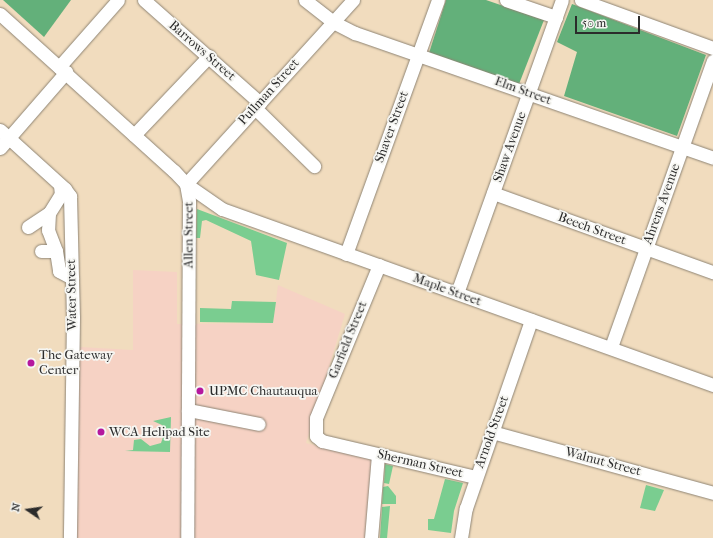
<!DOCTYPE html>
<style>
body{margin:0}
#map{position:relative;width:713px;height:538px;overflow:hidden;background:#f1dcbe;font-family:"IM FELL French Canon",serif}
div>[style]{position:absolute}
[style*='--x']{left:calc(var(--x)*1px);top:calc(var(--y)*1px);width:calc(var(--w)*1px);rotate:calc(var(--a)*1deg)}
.built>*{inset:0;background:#f6d2c4}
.green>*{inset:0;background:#7acd90}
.forest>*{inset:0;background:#63b07a}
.roads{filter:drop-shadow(0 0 1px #8e8474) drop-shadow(0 0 1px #8e8474)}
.minor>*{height:13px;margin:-6.5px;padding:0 6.5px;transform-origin:6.5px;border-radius:6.5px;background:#fff}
.dots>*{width:11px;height:11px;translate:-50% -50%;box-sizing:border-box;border:2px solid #f6f6f2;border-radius:50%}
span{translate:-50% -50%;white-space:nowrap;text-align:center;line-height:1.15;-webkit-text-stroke:3.5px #f6f6f2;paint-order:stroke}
.street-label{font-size:13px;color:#2b2b2b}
.poi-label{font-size:13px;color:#2b2b2b}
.left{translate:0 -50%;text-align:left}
.north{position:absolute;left:8px;top:490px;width:40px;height:40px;-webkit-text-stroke:3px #f6f6f2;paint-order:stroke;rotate:283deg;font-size:11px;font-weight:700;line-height:16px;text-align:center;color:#2b2b2b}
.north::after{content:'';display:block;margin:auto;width:14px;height:18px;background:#2b2b2b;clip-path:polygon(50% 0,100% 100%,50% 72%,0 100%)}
.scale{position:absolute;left:575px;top:16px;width:65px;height:18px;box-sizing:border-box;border:2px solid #2b2b2b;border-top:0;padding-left:5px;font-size:12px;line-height:14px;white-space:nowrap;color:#2b2b2b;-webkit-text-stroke:3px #f6f6f2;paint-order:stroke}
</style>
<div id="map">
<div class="built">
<i style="clip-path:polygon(133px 270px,177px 272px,177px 324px,273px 323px,278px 285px,345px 314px,306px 443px,373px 460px,365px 538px,76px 538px,80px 347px,133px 350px)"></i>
</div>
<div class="green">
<i style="clip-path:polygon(197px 209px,287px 243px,279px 280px,256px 275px,251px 241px,206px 220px,202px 221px,200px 238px,196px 238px)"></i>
<i style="clip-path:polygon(232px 301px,276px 302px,273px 323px,200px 322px,200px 308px,231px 309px)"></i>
<i style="clip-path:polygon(171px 417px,170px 452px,125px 451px,133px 450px,134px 440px,141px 439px,150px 446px,161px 443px,165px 431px,162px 425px,153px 421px)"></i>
<i style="clip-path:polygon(385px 464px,393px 466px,389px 484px,384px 483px)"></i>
<i style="clip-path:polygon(445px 479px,463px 483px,454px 511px,451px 533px,428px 530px,428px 519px,434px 519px)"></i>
<i style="clip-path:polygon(646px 485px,664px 490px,655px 511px,640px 508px)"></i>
<i style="clip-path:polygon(388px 486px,396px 496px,396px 504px,382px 504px,383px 487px)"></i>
<i style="clip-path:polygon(390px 506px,387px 538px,380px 538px,382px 507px)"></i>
</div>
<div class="forest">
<i style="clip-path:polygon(3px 0,71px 0,44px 37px)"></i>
<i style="clip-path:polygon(446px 0,486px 0,544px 20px,519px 84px,429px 53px)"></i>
<i style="clip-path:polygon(572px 4px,706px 55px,677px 136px,564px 96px,577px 52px,557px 42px)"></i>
</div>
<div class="roads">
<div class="minor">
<i style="--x:144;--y:0;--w:155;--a:41.6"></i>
<i style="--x:305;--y:0;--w:36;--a:38"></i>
<i style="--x:333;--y:22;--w:25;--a:27"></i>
<i style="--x:355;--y:33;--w:379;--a:19.2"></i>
<i style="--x:353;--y:0;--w:248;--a:132.2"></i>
<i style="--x:186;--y:184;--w:44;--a:34.8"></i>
<i style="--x:222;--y:209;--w:522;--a:19.72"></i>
<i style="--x:506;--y:0;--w:53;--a:18.8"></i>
<i style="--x:581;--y:0;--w:140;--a:20"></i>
<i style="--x:0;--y:14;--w:234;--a:42.1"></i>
<i style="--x:174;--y:171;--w:18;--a:47"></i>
<i style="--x:186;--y:184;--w:17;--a:80"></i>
<i style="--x:189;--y:201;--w:337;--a:90.3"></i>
<i style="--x:59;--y:67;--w:89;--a:-48.6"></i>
<i style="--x:255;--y:108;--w:83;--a:44.5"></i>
<i style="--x:0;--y:130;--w:88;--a:42.2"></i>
<i style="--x:65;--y:189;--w:9;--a:54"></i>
<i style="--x:70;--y:196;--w:121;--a:88.6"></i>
<i style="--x:73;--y:317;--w:221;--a:90.8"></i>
<i style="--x:134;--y:135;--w:109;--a:-46.5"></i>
<i style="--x:0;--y:148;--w:101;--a:-49"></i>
<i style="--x:60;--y:185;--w:9;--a:84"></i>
<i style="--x:61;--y:194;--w:22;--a:122"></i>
<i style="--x:49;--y:213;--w:17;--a:93"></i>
<i style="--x:48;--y:230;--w:22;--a:69"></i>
<i style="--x:56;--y:251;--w:20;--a:81"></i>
<i style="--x:59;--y:271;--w:15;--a:28"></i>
<i style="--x:493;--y:193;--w:234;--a:19.8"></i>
<i style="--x:28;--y:227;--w:25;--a:-34"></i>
<i style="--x:41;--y:251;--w:15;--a:0"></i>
<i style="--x:346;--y:254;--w:270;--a:-70.1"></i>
<i style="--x:379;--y:265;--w:165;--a:112.4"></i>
<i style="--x:316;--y:418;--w:18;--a:90"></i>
<i style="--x:316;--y:436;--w:8;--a:40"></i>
<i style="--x:322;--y:441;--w:158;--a:13.2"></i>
<i style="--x:457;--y:293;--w:311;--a:-70.3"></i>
<i style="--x:611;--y:347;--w:304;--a:-70.4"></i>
<i style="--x:188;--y:410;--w:72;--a:11.2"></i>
<i style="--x:492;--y:432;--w:229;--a:15.4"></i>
<i style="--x:371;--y:538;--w:84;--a:-85.2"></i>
<i style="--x:461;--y:538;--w:30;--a:-81"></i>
<i style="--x:466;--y:508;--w:199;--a:-70.9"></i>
</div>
</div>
<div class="dots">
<i style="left:31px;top:363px;background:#b5179e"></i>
<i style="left:200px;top:391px;background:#b5179e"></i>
<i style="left:101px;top:432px;background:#b5179e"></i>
</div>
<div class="street-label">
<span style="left:202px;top:51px;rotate:41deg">Barrows Street</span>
<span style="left:523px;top:91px;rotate:20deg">Elm Street</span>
<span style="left:269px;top:92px;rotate:-48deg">Pullman Street</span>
<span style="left:392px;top:127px;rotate:-70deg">Shaver Street</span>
<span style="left:510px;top:147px;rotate:-70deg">Shaw Avenue</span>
<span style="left:662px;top:204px;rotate:-70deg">Ahrens Avenue</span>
<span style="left:592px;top:229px;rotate:20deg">Beech Street</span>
<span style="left:189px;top:235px;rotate:-90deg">Allen Street</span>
<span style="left:447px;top:290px;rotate:20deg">Maple Street</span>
<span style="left:72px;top:295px;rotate:-91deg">Water Street</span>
<span style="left:348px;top:340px;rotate:-68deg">Garfield Street</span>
<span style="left:492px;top:432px;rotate:-70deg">Arnold Street</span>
<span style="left:603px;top:462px;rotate:15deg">Walnut Street</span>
<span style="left:420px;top:464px;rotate:13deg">Sherman Street</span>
</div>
<div class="poi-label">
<span class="left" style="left:39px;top:363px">The Gateway<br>Center</span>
<span class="left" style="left:209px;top:391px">UPMC Chautauqua</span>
<span class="left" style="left:109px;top:432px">WCA Helipad Site</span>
</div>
<div class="north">N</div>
<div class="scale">50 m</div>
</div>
